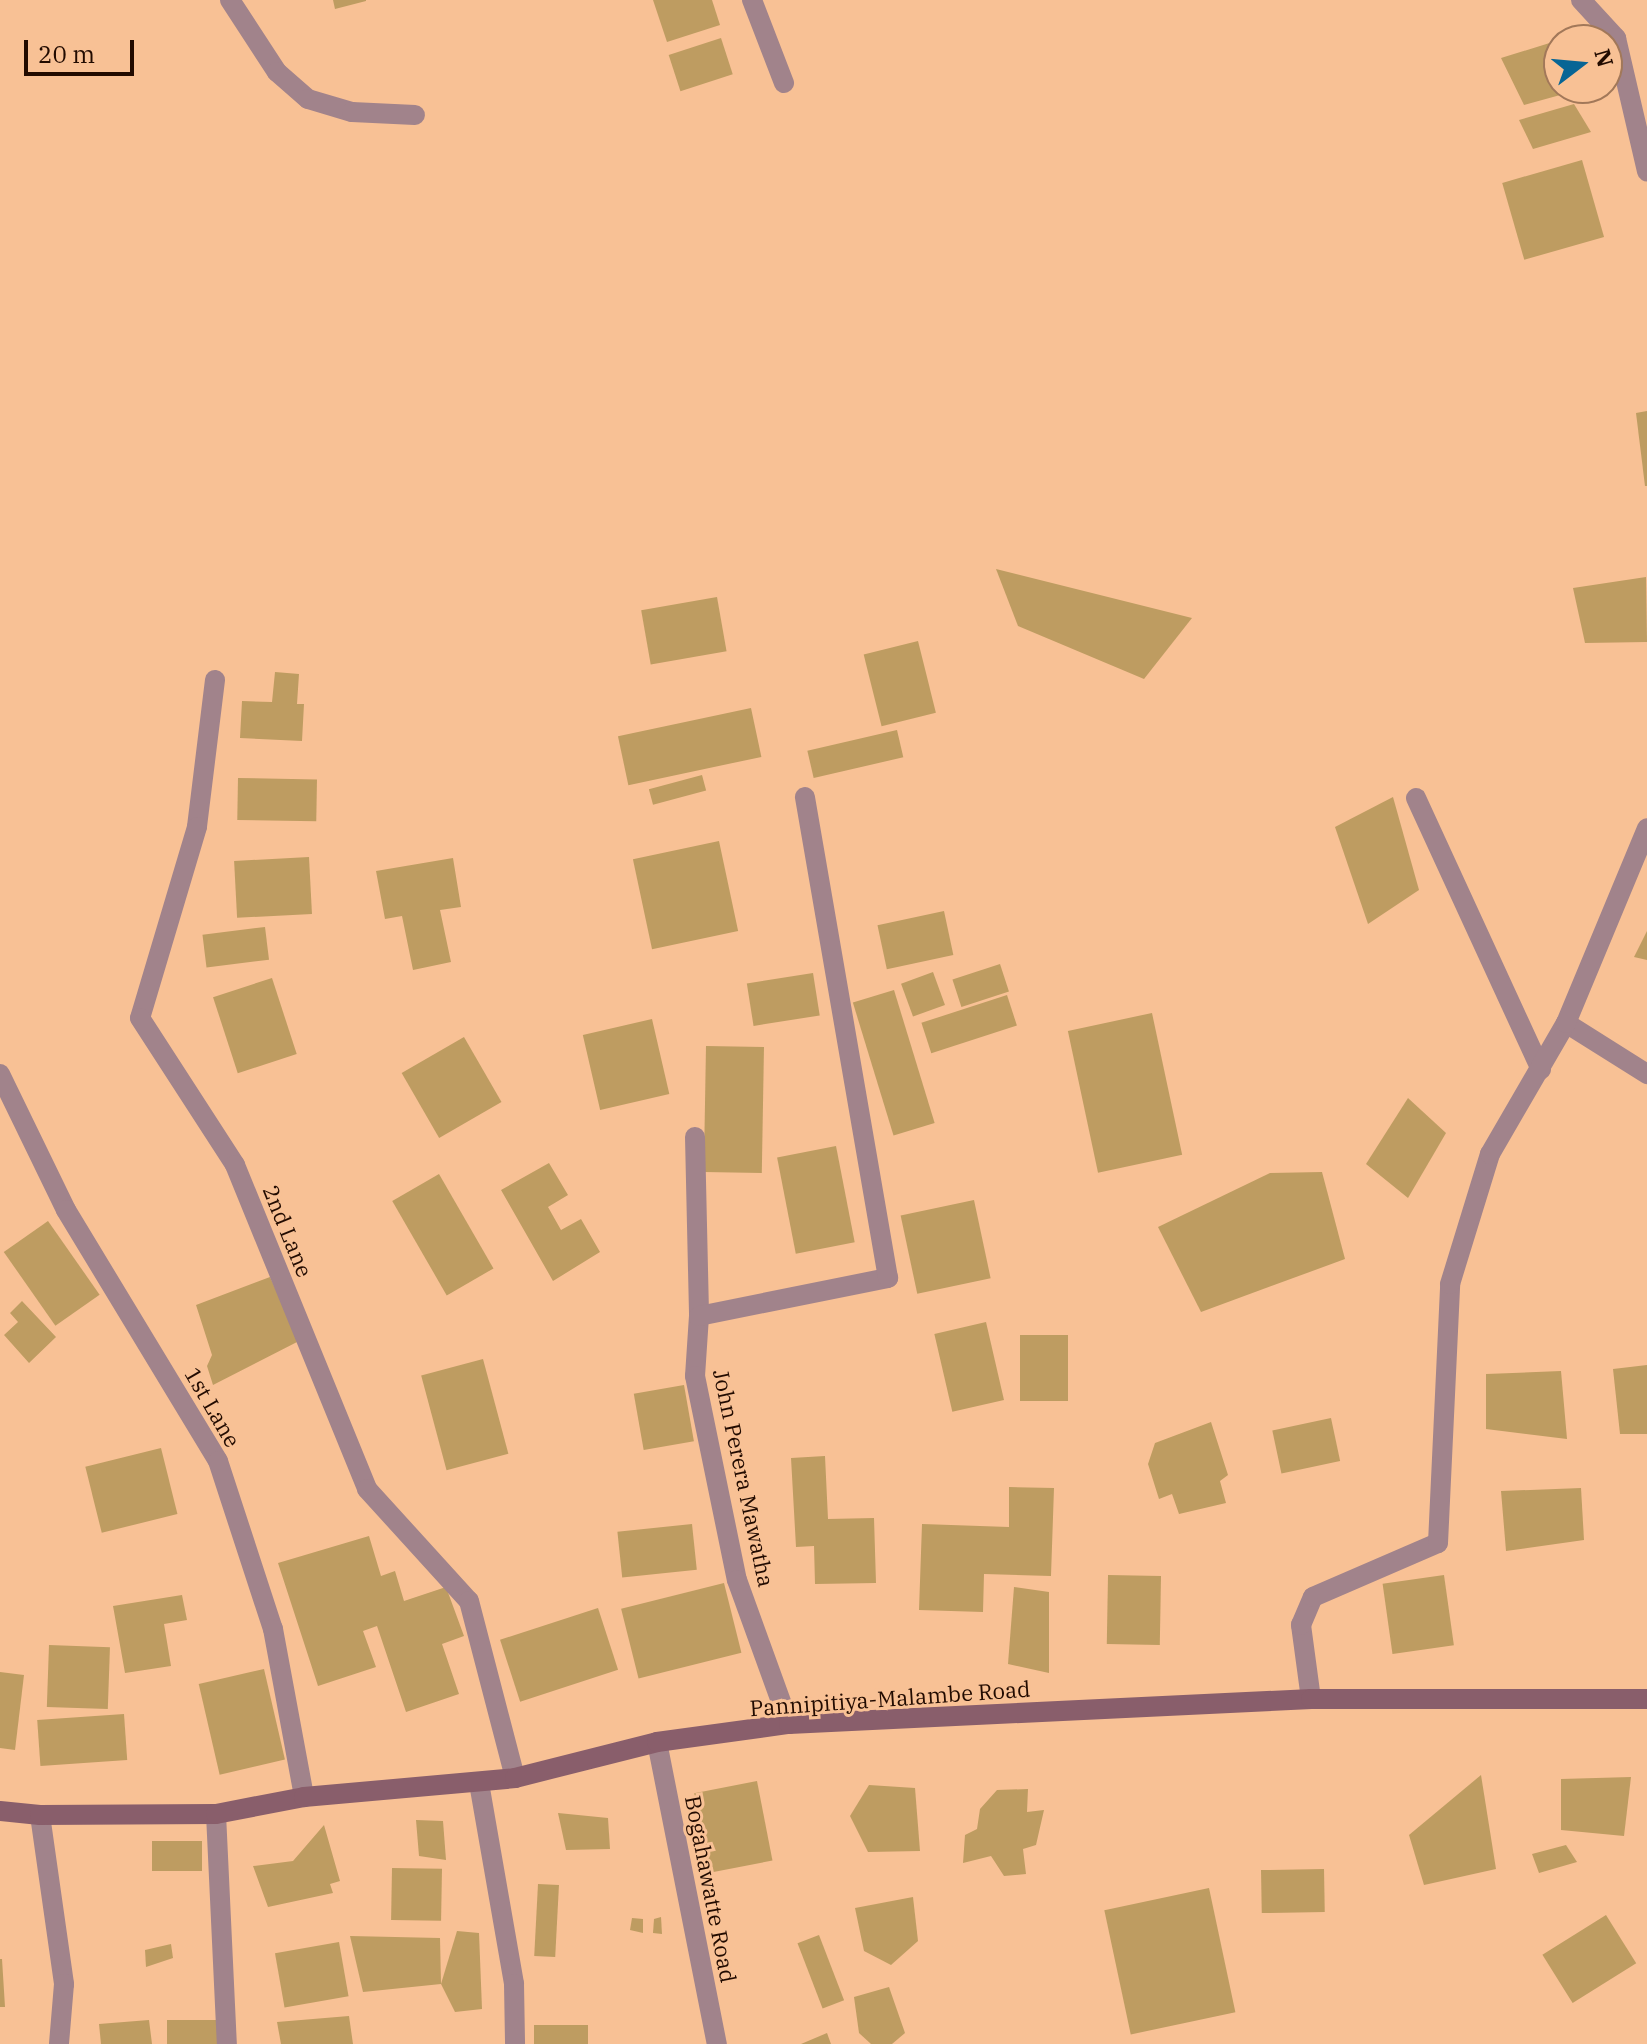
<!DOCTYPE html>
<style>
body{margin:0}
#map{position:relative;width:1647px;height:2044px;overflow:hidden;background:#f8c195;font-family:"IBM Plex Serif",serif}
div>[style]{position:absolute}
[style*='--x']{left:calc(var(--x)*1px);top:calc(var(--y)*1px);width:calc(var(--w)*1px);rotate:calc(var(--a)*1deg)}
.building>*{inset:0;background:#be9c61;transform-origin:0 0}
.street>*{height:20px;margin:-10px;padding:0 10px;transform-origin:10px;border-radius:10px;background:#a1838b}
.secondary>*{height:20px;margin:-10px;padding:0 10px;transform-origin:10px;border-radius:10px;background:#895e6b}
span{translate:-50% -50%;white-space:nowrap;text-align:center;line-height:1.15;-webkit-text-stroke:6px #f8c195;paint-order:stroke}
.street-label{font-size:22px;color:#220b00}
.north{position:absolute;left:1543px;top:24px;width:80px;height:80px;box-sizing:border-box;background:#f8c195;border:2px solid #a27859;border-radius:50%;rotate:74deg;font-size:22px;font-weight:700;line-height:32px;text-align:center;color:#220b00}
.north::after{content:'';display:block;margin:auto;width:28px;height:36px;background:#086595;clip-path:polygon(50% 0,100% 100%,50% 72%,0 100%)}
.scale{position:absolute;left:24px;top:40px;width:110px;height:36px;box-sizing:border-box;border:4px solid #220b00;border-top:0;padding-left:10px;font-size:24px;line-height:28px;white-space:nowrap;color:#220b00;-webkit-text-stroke:6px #f8c195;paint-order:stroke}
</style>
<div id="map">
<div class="building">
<i style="clip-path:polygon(333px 0,366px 0,366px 1px,335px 9px)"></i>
<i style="clip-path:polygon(653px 0,712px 0,720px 25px,667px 42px)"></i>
<i style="left:721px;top:38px;width:38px;height:55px;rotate:72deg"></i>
<i style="clip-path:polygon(1556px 41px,1559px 88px,1582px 89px,1524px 105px,1501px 58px)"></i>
<i style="clip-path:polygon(1574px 104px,1591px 132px,1533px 149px,1519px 120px)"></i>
<i style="left:1582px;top:160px;width:80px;height:83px;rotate:74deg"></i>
<i style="clip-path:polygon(1647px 411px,1647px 486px,1645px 486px,1636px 413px)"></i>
<i style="clip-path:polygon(996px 569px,1192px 618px,1144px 679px,1018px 626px)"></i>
<i style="clip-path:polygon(1646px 577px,1647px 642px,1585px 643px,1573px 588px)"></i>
<i style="left:717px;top:597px;width:55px;height:77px;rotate:80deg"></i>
<i style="left:918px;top:641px;width:74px;height:56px;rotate:76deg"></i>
<i style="clip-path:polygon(275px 672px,299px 674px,297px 704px,304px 704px,302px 741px,240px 738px,242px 701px,272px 702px)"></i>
<i style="left:751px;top:708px;width:50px;height:136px;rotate:78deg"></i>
<i style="left:897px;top:730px;width:28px;height:92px;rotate:77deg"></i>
<i style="left:702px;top:775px;width:16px;height:55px;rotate:75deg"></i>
<i style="left:238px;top:778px;width:79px;height:42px;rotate:1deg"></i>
<i style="clip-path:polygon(1393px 797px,1419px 890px,1368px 924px,1335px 827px)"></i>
<i style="left:719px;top:841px;width:92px;height:88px;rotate:78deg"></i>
<i style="left:309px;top:857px;width:57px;height:75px;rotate:87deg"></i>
<i style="clip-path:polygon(453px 858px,461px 907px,440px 910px,451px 962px,413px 970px,402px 916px,385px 919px,376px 871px)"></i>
<i style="left:944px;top:911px;width:45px;height:68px;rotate:78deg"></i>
<i style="left:265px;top:927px;width:33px;height:63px;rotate:83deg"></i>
<i style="clip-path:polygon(1647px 931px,1647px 960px,1634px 957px)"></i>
<i style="left:1000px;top:964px;width:29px;height:50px;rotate:72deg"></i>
<i style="left:933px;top:972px;width:35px;height:34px;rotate:70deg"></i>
<i style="left:813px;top:973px;width:43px;height:67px;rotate:81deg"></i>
<i style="left:272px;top:978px;width:80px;height:62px;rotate:72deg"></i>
<i style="left:894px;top:990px;width:139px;height:43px;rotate:73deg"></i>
<i style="left:1007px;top:995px;width:32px;height:90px;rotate:72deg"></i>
<i style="left:1152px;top:1013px;width:145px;height:86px;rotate:78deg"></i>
<i style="left:652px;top:1019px;width:77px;height:71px;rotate:77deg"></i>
<i style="left:464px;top:1037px;width:75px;height:72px;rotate:60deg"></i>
<i style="left:706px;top:1046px;width:58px;height:126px;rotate:1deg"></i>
<i style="clip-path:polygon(1408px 1098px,1446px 1133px,1408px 1198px,1366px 1164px)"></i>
<i style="left:836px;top:1146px;width:98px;height:60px;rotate:79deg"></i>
<i style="clip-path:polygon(549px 1163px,568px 1195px,548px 1207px,561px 1230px,581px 1219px,600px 1252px,553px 1281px,501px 1190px)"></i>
<i style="clip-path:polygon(1322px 1172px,1345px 1259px,1201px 1312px,1158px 1227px,1270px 1173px)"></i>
<i style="left:439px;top:1174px;width:109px;height:54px;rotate:60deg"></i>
<i style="left:974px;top:1200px;width:80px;height:75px;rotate:78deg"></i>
<i style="left:48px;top:1221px;width:90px;height:54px;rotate:55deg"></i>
<i style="clip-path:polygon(270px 1277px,299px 1341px,213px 1385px,207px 1366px,212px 1355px,196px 1305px)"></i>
<i style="clip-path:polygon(22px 1301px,56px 1337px,29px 1363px,4px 1335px,18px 1322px,10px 1313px)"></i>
<i style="left:986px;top:1322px;width:80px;height:53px;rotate:77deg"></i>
<i style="left:1020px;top:1335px;width:48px;height:66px"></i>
<i style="left:483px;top:1359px;width:98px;height:64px;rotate:75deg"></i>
<i style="clip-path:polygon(1647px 1365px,1647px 1434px,1620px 1434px,1613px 1369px)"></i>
<i style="clip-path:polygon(1561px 1371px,1567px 1439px,1486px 1429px,1486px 1374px)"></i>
<i style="left:684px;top:1385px;width:57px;height:51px;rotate:80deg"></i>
<i style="left:1331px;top:1418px;width:44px;height:60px;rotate:78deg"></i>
<i style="clip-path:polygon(1211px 1422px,1228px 1475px,1220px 1481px,1226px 1503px,1179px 1514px,1172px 1494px,1159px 1499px,1148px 1464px,1155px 1443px)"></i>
<i style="left:161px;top:1448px;width:68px;height:78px;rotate:76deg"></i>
<i style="clip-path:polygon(825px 1456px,828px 1519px,874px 1518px,876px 1583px,815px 1584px,814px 1546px,796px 1547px,791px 1458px)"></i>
<i style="clip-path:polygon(1009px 1487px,1054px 1488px,1051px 1576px,984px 1574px,983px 1612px,919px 1610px,922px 1524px,1009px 1527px)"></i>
<i style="clip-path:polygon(1581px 1488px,1584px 1540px,1506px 1551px,1501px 1491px)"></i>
<i style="left:692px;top:1524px;width:46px;height:75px;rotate:84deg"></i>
<i style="clip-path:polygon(369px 1536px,381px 1576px,395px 1571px,404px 1601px,446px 1587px,464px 1636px,442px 1644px,459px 1694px,406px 1712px,377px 1626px,363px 1631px,376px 1667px,318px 1686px,278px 1563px)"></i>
<i style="left:1444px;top:1575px;width:71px;height:62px;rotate:82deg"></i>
<i style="left:1161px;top:1576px;width:69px;height:53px;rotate:91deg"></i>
<i style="left:724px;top:1583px;width:72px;height:106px;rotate:76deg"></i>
<i style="clip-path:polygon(1014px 1587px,1049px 1592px,1049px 1673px,1008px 1664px)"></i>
<i style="clip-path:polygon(182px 1595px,187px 1620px,164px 1624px,171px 1666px,125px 1673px,113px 1606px)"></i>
<i style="left:598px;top:1608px;width:65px;height:103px;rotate:72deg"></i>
<i style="left:49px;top:1645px;width:61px;height:62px;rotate:2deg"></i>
<i style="left:264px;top:1669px;width:93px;height:67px;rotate:77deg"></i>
<i style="clip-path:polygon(0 1672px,24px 1675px,15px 1750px,0 1748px)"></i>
<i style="left:124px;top:1714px;width:46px;height:87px;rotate:86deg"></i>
<i style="clip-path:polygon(1481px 1775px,1496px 1869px,1424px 1885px,1409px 1835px)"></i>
<i style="clip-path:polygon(1631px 1777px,1624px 1836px,1561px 1830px,1561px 1779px)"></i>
<i style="left:757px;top:1781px;width:81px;height:64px;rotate:79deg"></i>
<i style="clip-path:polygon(869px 1785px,915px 1788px,920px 1851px,868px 1852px,850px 1816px)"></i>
<i style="clip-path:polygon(1028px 1789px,1027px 1812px,1044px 1810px,1036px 1845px,1023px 1849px,1026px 1874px,1004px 1876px,991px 1856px,963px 1863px,965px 1835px,977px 1829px,980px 1809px,997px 1790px)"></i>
<i style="clip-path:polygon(558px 1813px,608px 1818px,610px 1849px,566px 1850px)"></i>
<i style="clip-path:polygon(416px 1820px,443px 1821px,446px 1860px,419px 1856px)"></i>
<i style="clip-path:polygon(324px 1825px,340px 1881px,330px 1884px,333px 1893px,268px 1907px,253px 1866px,293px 1861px)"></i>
<i style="left:152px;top:1841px;width:50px;height:30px"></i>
<i style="clip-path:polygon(1566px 1845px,1577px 1862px,1539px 1873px,1532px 1854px)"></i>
<i style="left:392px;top:1868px;width:50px;height:52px;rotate:1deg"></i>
<i style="left:1324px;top:1869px;width:43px;height:63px;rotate:89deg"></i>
<i style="left:538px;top:1884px;width:21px;height:72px;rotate:3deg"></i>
<i style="left:1209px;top:1888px;width:127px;height:107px;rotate:78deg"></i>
<i style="clip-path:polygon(913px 1897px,918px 1941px,891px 1965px,864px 1951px,855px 1908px)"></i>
<i style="left:1606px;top:1915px;width:57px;height:75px;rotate:58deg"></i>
<i style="clip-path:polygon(661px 1917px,662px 1934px,653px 1933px,654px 1919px)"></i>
<i style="clip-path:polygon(632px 1918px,643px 1919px,643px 1933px,630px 1930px)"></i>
<i style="clip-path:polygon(457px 1931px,479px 1933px,482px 2009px,455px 2012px,441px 1984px)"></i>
<i style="left:819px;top:1935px;width:70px;height:23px;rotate:69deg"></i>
<i style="clip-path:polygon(350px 1936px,440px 1938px,441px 1984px,363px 1992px)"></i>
<i style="left:339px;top:1942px;width:55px;height:65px;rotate:80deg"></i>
<i style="clip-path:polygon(171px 1944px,173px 1958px,146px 1967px,145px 1950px)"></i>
<i style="clip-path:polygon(0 1959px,2px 1959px,5px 2007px,0 2007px)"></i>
<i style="clip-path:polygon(889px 1987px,905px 2033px,892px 2044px,871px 2044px,859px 2033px,854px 1997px)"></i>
<i style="clip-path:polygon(349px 2016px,353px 2044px,281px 2044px,277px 2022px)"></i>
<i style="clip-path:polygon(149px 2020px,152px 2044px,101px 2044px,99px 2024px)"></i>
<i style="left:220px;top:2020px;width:24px;height:53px;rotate:90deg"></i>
<i style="left:588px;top:2025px;width:19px;height:54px;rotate:90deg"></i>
<i style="clip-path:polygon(827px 2033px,831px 2044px,801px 2044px)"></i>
</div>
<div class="street">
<i style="--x:230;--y:0;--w:86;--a:56.9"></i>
<i style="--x:277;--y:72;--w:41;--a:41.1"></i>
<i style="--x:308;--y:99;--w:46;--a:16.5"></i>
<i style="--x:352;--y:112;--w:63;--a:2.7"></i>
<i style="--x:752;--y:0;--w:89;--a:68.9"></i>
<i style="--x:1581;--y:0;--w:52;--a:47.4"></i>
<i style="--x:1616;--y:38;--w:137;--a:76.9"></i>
<i style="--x:215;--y:680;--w:148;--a:97"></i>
<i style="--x:197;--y:827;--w:199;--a:106.6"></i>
<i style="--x:140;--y:1018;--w:175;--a:57.1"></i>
<i style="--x:235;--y:1165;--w:350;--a:67.8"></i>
<i style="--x:367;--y:1489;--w:151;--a:47.7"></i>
<i style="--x:469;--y:1601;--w:183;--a:75.4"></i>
<i style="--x:1416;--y:798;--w:299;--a:65.3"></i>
<i style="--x:1566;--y:1023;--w:96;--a:32.2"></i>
<i style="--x:0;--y:1074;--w:151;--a:64.1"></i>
<i style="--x:66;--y:1210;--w:293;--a:58.8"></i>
<i style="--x:218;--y:1461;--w:177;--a:71.9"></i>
<i style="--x:273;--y:1629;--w:171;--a:79.5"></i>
<i style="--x:695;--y:1137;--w:179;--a:88.7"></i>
<i style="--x:699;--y:1316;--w:60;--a:93.8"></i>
<i style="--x:695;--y:1376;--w:208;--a:78.4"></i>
<i style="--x:737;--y:1580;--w:153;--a:70.1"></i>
<i style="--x:699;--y:1316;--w:193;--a:-11.4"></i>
<i style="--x:888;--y:1278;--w:488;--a:-99.8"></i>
<i style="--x:1311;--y:1699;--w:75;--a:-97.7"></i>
<i style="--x:1301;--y:1625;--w:30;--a:-67"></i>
<i style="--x:1313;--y:1597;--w:136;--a:-23.4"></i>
<i style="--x:1438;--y:1543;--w:259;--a:-87.3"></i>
<i style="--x:1450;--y:1284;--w:136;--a:-72.9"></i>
<i style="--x:1490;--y:1154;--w:151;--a:-59.9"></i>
<i style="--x:1566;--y:1023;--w:211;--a:-67.4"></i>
<i style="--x:657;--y:1742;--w:308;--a:78.8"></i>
<i style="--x:479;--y:1783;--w:204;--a:80.1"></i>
<i style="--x:514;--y:1984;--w:60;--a:89"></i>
<i style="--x:216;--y:1814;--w:230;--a:87.3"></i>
<i style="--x:40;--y:1815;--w:171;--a:81.9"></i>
<i style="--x:64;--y:1984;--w:60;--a:94.8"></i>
</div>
<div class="secondary">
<i style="--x:0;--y:1811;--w:40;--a:5.7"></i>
<i style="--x:40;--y:1815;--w:176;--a:-0.3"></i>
<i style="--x:216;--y:1814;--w:90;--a:-10.9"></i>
<i style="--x:304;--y:1797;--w:212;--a:-5.1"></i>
<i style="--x:515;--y:1778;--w:146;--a:-14.2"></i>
<i style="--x:657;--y:1742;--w:133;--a:-7.8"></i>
<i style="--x:789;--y:1724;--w:523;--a:-2.74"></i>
<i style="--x:1311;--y:1699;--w:336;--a:0"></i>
</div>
<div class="street-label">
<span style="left:288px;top:1231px;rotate:68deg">2nd Lane</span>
<span style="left:213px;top:1407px;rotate:60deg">1st Lane</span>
<span style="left:744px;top:1478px;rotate:78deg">John Perera Mawatha</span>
<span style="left:890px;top:1698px;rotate:-4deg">Pannipitiya-Malambe Road</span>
<span style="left:711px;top:1889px;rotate:79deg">Bogahawatte Road</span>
</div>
<div class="north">N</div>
<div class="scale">20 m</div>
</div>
